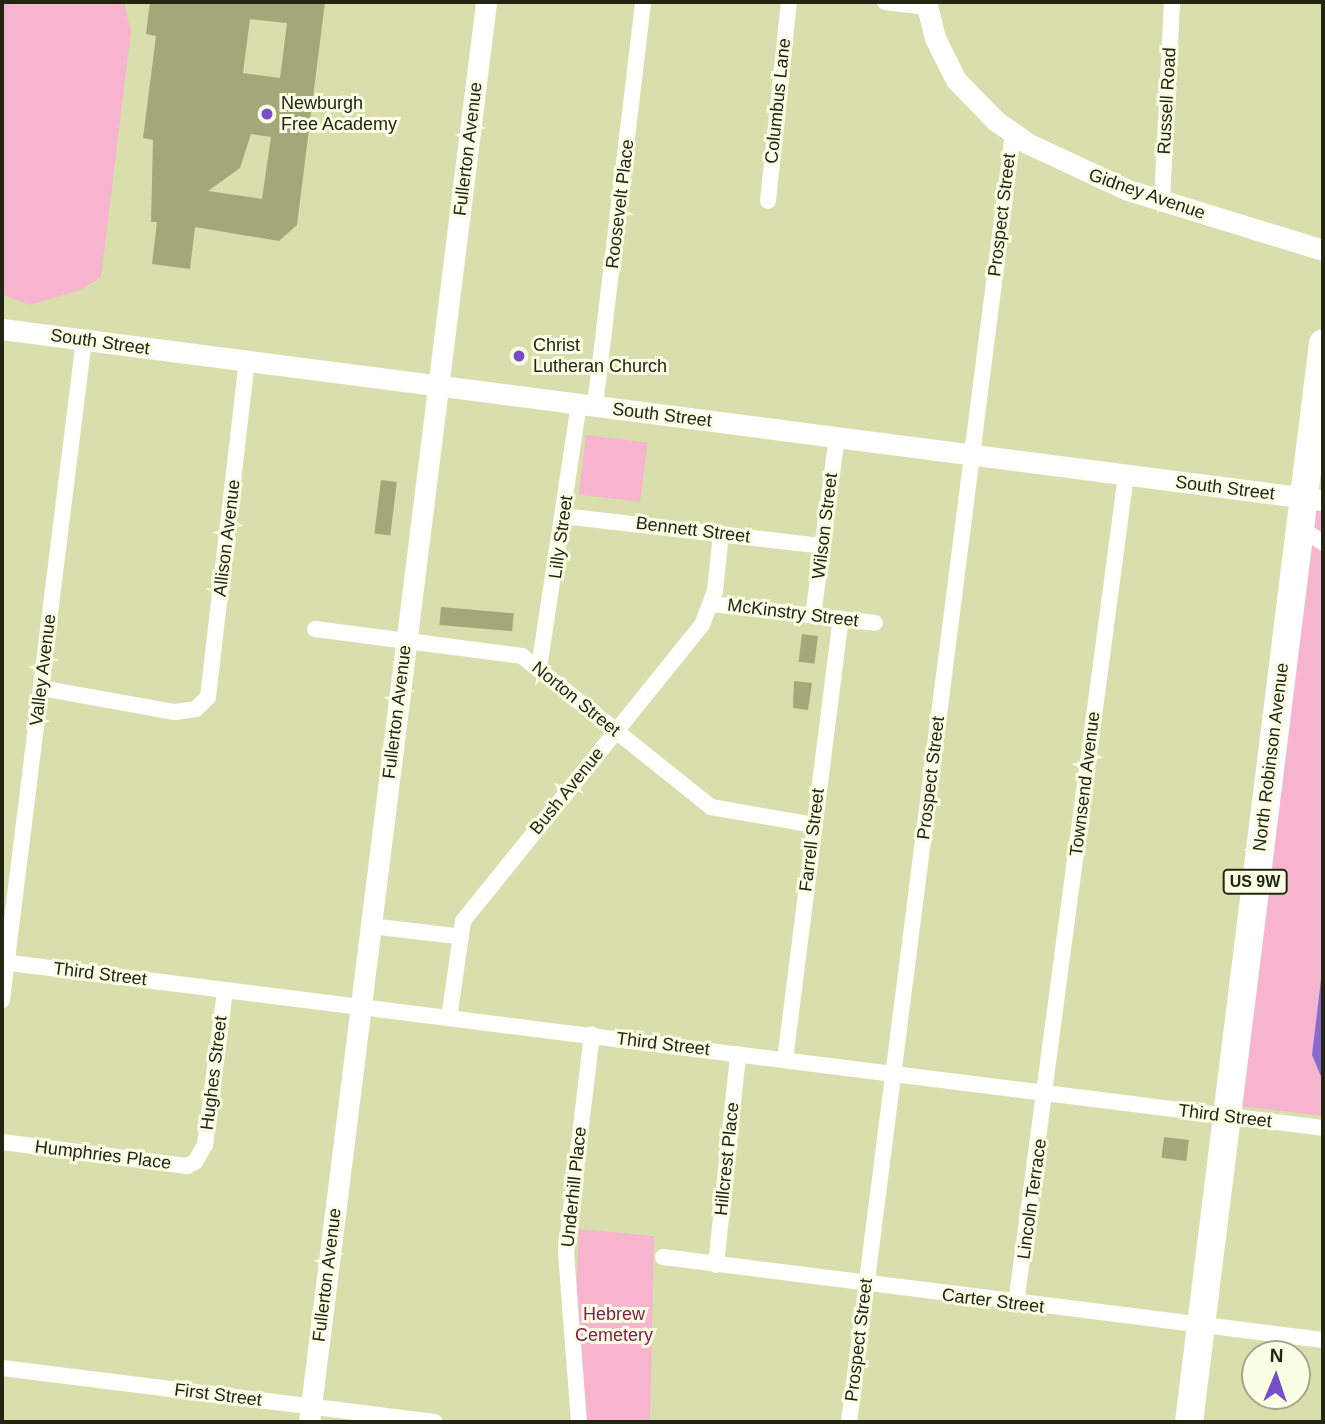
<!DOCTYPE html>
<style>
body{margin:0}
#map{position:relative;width:1325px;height:1424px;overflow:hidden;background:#d8dfac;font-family:Helvetica,sans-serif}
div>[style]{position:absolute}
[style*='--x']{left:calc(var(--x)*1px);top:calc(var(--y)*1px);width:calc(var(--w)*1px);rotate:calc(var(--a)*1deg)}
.green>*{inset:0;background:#f7b4ce;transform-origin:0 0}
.water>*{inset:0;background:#876bce}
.building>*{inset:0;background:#a2a877;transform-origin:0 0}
.street>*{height:16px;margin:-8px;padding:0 8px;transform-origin:8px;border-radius:8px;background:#fff}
.secondary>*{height:21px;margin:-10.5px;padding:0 10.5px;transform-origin:10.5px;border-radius:10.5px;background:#fff}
.highway>*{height:28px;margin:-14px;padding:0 14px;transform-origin:14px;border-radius:14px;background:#fff}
.dots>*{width:19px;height:19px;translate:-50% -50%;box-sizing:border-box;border:4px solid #fafee4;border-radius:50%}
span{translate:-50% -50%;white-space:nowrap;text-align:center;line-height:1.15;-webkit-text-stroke:6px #fafee4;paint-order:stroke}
.shield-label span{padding:2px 5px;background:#fafee4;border:2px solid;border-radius:5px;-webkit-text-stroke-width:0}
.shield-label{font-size:16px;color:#222511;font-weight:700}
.street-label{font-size:18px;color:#222511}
.poi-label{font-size:18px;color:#222511}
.left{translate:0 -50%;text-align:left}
.park-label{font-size:18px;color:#811d50}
.frame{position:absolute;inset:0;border:4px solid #222511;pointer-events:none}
.north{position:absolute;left:1241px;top:1340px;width:70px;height:70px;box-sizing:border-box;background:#fafee4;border:2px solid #a4a790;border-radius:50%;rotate:2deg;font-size:19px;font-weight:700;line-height:28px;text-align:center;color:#222511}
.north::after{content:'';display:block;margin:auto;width:24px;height:32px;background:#764fc8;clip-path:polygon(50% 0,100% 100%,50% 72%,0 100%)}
</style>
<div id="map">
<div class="green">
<i style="clip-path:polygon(2px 2px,124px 2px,131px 32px,101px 277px,81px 290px,29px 305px,2px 294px)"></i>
<i style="left:586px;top:435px;width:62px;height:60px;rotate:7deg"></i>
<i style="clip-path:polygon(1316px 511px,1323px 511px,1323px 1116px,1240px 1106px,1311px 515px)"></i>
<i style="clip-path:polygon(579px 1229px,654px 1236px,650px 1422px,583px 1420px,575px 1324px)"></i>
</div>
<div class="water">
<i style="clip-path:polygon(1323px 963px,1323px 1081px,1312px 1055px)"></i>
</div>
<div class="building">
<i style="clip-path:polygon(evenodd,150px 2px,325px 2px,297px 225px,279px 241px,195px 227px,190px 269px,152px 264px,157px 222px,151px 222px,153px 140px,143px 138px,156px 36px,146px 34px,150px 2px,250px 19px,287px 23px,280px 78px,243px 73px,250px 19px,150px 2px,251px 134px,271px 137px,262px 199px,208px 191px,240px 168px,251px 134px)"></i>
<i style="left:381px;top:480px;width:16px;height:54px;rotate:7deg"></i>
<i style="left:441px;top:607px;width:73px;height:18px;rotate:5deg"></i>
<i style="left:802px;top:634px;width:16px;height:28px;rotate:7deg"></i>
<i style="clip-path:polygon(794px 681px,812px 683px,808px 710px,793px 708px)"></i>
<i style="left:1164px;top:1137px;width:25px;height:21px;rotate:7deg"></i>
</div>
<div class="street">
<i style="--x:885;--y:2;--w:42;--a:6.8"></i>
<i style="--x:1162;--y:200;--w:198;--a:-87.1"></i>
<i style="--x:768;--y:201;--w:200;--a:-84"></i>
<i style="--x:595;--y:406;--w:407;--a:-83.2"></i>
<i style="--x:563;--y:516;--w:262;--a:6.6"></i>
<i style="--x:1300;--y:527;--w:28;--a:35"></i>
<i style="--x:712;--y:604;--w:164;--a:6.6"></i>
<i style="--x:813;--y:616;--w:181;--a:-82.4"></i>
<i style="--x:315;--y:629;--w:209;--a:7.4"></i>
<i style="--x:522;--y:656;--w:242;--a:38.6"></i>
<i style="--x:711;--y:807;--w:105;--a:9.9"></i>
<i style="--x:539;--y:668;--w:267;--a:-81.4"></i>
<i style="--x:41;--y:688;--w:136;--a:10.2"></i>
<i style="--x:175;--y:712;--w:21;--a:-8"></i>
<i style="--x:196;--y:709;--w:17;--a:-45"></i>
<i style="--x:208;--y:697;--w:337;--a:-83.4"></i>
<i style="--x:370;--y:926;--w:88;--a:6.6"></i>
<i style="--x:2;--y:962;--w:1331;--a:7.16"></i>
<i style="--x:2;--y:1000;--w:665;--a:-82.92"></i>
<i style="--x:449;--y:1018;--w:98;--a:-81.8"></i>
<i style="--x:463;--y:921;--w:380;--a:-51.1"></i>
<i style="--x:702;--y:625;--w:36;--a:-69"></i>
<i style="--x:715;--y:591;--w:58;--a:-84.1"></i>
<i style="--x:785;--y:1060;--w:445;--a:-82.8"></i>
<i style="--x:2;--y:1142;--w:187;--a:7.4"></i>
<i style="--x:187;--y:1166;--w:9;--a:-27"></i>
<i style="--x:195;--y:1162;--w:20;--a:-60"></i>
<i style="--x:205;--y:1145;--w:156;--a:-82.6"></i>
<i style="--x:663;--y:1257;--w:665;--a:7.17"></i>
<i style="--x:716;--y:1265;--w:212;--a:-84"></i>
<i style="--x:1016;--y:1304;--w:836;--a:-82.44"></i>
<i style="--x:2;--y:1368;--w:436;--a:7.1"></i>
<i style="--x:579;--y:1422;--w:170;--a:-94.4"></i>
<i style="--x:566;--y:1252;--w:219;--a:-83.2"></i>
<i style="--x:849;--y:1422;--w:1299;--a:-82.75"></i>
</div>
<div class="secondary">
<i style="--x:926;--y:2;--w:37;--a:76"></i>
<i style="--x:935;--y:38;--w:47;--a:63.4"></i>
<i style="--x:956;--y:80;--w:57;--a:45.7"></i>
<i style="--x:996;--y:121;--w:38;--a:35"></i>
<i style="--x:1027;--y:143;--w:111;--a:25"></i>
<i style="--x:1128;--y:190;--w:204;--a:17.1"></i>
<i style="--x:2;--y:329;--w:1332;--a:7.38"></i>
<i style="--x:309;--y:1422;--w:1431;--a:-82.89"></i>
</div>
<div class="highway">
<i style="--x:1189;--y:1422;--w:1087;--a:-82.92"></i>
</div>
<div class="dots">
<i style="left:267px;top:114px;background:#764fc8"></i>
<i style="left:519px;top:356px;background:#764fc8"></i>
</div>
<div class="shield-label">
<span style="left:1255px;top:882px">US 9W</span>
</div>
<div class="street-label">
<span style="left:778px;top:101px;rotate:-84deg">Columbus Lane</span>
<span style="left:1167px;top:101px;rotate:-87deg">Russell Road</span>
<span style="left:468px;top:149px;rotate:-83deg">Fullerton Avenue</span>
<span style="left:1147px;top:194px;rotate:19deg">Gidney Avenue</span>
<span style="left:620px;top:204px;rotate:-83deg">Roosevelt Place</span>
<span style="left:1002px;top:215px;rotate:-83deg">Prospect Street</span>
<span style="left:100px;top:342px;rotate:8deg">South Street</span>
<span style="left:662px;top:415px;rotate:7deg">South Street</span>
<span style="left:1225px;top:488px;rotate:7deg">South Street</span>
<span style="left:825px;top:526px;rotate:-83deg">Wilson Street</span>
<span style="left:693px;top:530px;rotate:7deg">Bennett Street</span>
<span style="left:561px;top:537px;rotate:-82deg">Lilly Street</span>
<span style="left:227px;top:538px;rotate:-83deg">Allison Avenue</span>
<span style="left:793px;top:613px;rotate:7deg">McKinstry Street</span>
<span style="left:43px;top:670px;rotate:-83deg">Valley Avenue</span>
<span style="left:576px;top:699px;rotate:39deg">Norton Street</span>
<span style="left:397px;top:712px;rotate:-83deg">Fullerton Avenue</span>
<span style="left:1271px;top:757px;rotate:-83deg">North Robinson Avenue</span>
<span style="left:931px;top:778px;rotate:-83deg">Prospect Street</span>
<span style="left:1085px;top:784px;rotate:-83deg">Townsend Avenue</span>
<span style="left:567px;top:791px;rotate:-51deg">Bush Avenue</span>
<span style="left:812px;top:840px;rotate:-83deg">Farrell Street</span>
<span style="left:100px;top:974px;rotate:7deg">Third Street</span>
<span style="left:663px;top:1044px;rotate:7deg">Third Street</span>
<span style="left:214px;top:1073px;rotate:-83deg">Hughes Street</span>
<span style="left:1225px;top:1116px;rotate:7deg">Third Street</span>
<span style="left:103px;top:1155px;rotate:7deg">Humphries Place</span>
<span style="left:727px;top:1159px;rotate:-84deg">Hillcrest Place</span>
<span style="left:574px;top:1187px;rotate:-84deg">Underhill Place</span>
<span style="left:1032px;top:1199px;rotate:-82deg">Lincoln Terrace</span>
<span style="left:327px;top:1275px;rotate:-83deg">Fullerton Avenue</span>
<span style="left:993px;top:1301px;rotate:7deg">Carter Street</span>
<span style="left:859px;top:1340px;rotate:-83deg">Prospect Street</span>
<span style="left:218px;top:1395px;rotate:7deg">First Street</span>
</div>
<div class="poi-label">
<span class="left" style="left:281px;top:114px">Newburgh<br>Free Academy</span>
<span class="left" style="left:533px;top:356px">Christ<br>Lutheran Church</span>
</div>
<div class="park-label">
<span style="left:614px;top:1325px">Hebrew<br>Cemetery</span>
</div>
<div class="frame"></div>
<div class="north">N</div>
</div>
